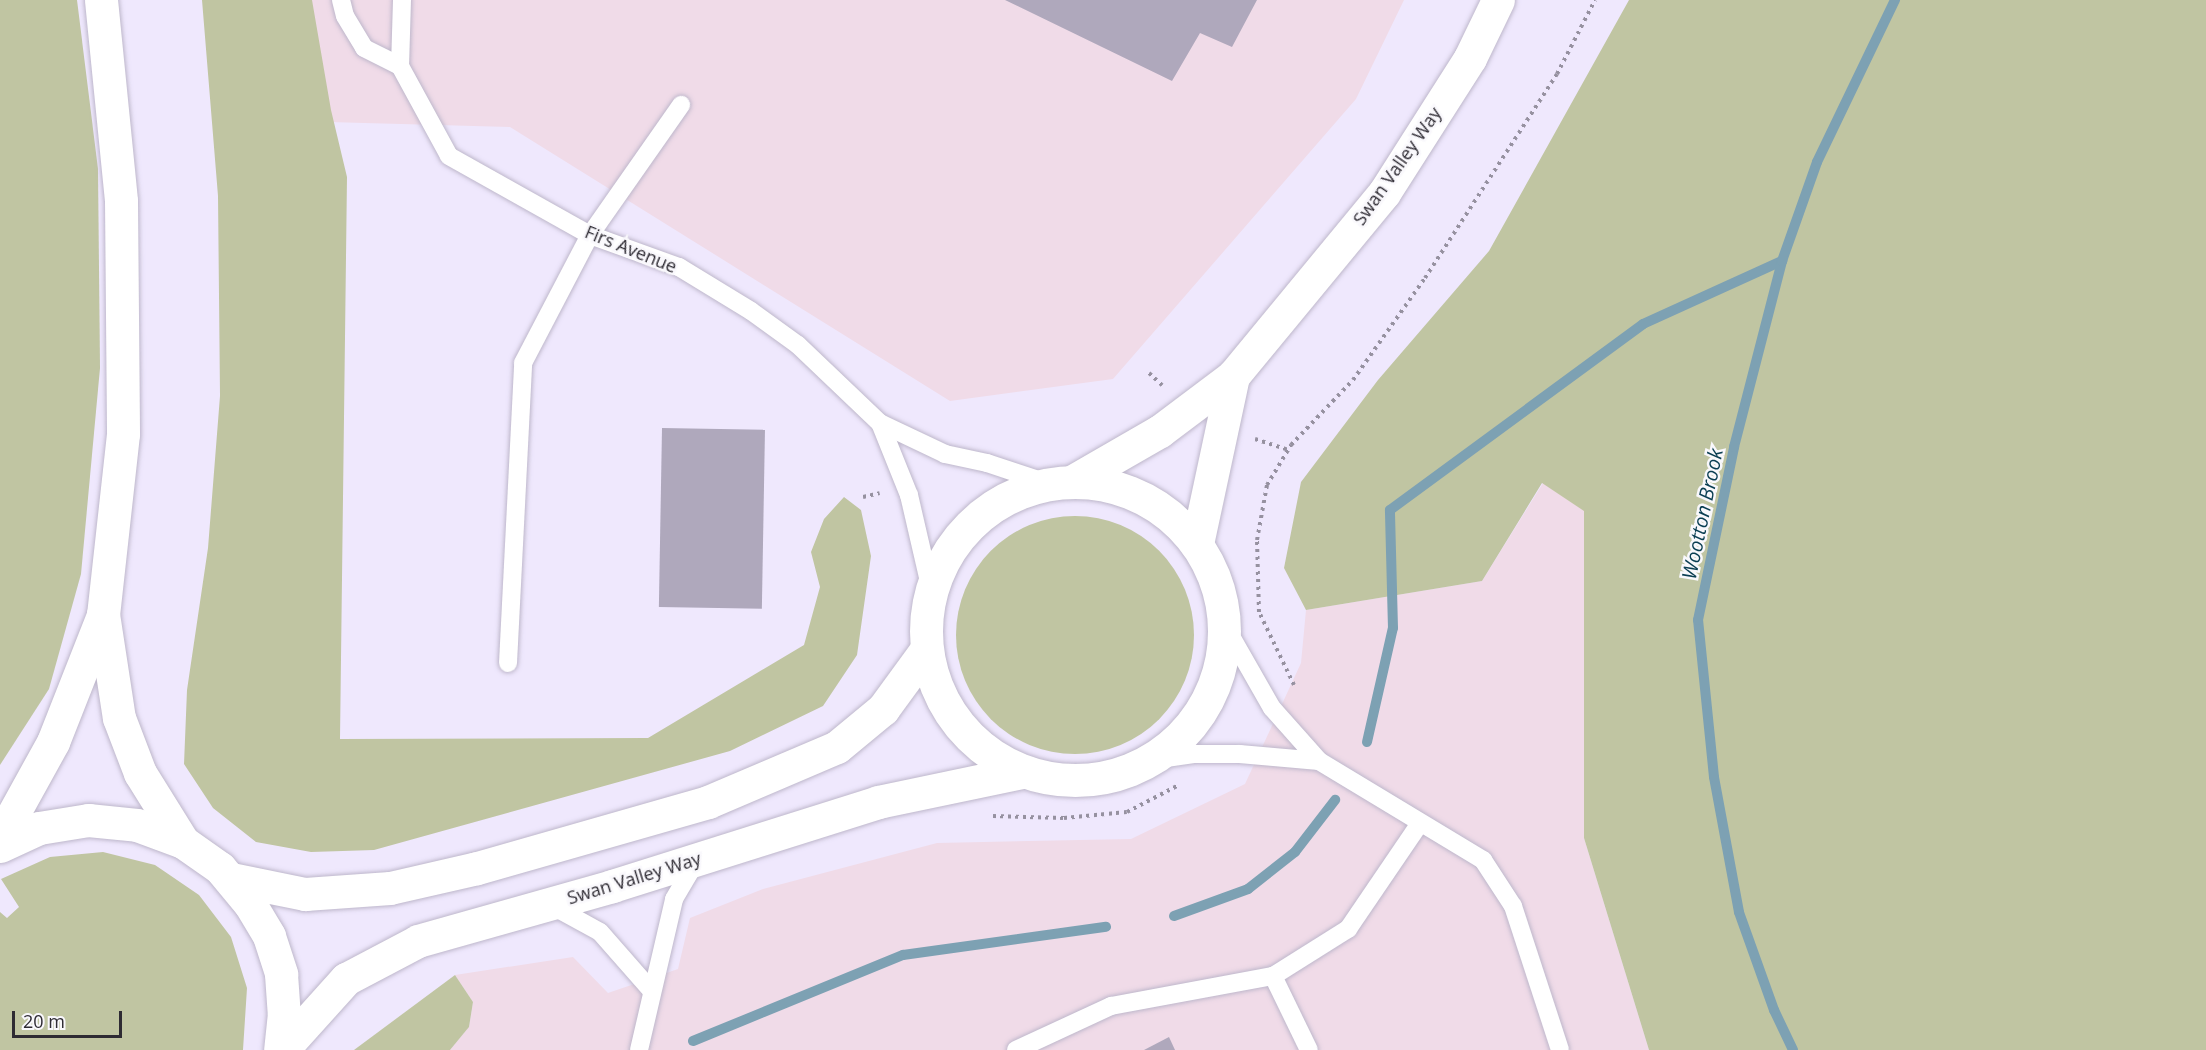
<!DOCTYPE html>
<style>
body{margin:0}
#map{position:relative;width:2206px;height:1050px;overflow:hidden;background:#efe8fd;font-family:"Open Sans",sans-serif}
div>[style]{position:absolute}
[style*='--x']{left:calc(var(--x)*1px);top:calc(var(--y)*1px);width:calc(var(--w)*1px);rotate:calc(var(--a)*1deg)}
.industrial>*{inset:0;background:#f0dbe8}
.green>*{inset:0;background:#c0c5a2}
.round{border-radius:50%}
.stream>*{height:10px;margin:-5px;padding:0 5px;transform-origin:5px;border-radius:5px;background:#7da1b3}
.building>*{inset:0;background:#afa8bc;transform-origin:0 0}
.path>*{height:4px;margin-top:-2px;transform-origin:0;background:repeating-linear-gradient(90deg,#9691a0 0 3px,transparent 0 7.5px)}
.roads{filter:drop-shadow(0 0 2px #beb7cb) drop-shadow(0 0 2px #beb7cb)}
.service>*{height:18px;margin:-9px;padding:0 9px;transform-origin:9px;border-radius:9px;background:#fff}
.tertiary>*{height:33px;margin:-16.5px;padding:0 16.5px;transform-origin:16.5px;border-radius:16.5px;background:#fff}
.tertiary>.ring{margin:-16.5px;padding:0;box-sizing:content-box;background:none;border:33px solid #fff;border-radius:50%}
.trunk>*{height:33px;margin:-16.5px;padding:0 16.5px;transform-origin:16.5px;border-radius:16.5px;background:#fff}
span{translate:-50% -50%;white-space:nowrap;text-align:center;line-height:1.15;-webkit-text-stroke:5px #f9f8fc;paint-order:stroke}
.street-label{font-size:18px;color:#2e2b33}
.water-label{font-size:20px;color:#0a3e52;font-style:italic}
.scale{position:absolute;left:12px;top:1011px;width:110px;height:27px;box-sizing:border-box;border:3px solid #2e2b33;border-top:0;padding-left:8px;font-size:18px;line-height:21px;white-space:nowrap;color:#2e2b33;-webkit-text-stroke:4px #f9f8fc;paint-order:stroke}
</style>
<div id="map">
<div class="industrial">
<i style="clip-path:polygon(203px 0,1404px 0,1356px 99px,1113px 379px,950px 401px,510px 127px,328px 122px)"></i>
<i style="clip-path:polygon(1543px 483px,1585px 511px,1584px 838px,1649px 1050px,450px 1050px,469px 1027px,473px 1002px,455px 975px,573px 957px,608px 993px,678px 969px,690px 918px,763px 889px,937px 843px,1131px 839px,1245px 784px,1301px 663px,1306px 610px,1482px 581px)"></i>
</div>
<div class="green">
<i style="clip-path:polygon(0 0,77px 0,98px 169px,100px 368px,81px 574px,49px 689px,0 765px)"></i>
<i style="clip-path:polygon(202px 0,312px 0,331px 110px,347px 177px,340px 739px,648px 738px,804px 645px,820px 587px,811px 552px,824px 519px,844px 497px,861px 510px,871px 556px,857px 655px,823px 706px,730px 751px,374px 850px,311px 852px,256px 842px,213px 808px,184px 764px,187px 690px,208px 548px,220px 396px,218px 196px)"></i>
<i style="clip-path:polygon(1629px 0,2206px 0,2206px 1050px,1649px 1050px,1584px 838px,1584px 511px,1542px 483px,1482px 581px,1306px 610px,1284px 568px,1301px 482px,1378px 380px,1489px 251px)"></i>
<i class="round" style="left:956px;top:516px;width:238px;height:238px"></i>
<i style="clip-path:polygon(103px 852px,155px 865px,199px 895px,231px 937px,247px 988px,243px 1050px,0 1050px,0 912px,7px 918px,19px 907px,1px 879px,50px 857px)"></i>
<i style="clip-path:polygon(455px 975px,473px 1002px,469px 1027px,450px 1050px,354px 1050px)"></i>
</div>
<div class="stream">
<i style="--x:1367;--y:742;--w:117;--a:-77.2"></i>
<i style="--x:1393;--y:628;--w:118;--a:-91.5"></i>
<i style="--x:1390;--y:510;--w:314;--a:-36.3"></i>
<i style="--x:1643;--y:324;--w:153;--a:-24.4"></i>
<i style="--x:1174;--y:916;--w:79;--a:-20"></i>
<i style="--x:1248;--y:889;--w:60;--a:-38.2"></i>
<i style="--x:1295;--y:852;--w:66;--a:-52.4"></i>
<i style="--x:693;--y:1041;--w:227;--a:-22.3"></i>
<i style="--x:903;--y:955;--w:205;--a:-7.9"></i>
<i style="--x:1793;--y:1050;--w:44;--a:-115.4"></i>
<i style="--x:1774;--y:1010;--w:104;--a:-109.7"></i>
<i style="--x:1739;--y:912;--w:137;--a:-100.5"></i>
<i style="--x:1714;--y:777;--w:158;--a:-95.8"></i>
<i style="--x:1698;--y:620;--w:177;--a:-78.2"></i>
<i style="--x:1734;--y:447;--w:192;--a:-75.5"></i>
<i style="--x:1782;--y:261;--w:105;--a:-70.5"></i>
<i style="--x:1817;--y:162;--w:180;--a:-64.3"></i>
</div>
<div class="building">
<i style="clip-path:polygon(1005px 0,1257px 0,1232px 47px,1200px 33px,1172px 81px)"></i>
<i style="left:662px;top:428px;width:103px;height:179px;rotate:1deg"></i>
<i style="clip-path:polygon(1169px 1037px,1175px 1050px,1144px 1050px)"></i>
</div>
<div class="path">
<i style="--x:1149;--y:373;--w:18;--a:43"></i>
<i style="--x:1255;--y:439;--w:35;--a:18"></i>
<i style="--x:863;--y:497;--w:17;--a:-13"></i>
<i style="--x:1294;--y:685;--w:81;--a:-115.6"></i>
<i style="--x:1259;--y:612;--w:72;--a:-91.6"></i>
<i style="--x:1257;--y:540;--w:56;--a:-79.7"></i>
<i style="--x:1267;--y:485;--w:47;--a:-59"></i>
<i style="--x:1291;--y:445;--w:90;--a:-46.4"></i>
<i style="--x:1353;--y:380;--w:125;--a:-54.8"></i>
<i style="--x:1425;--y:278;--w:243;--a:-57.1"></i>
<i style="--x:1557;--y:74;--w:83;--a:-62.8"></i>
<i style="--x:993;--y:816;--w:71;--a:1.6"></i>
<i style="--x:1064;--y:818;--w:63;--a:-5.4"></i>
<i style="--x:1127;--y:812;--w:56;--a:-27.5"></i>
</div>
<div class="roads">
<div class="service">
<i style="--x:341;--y:0;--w:16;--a:76"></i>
<i style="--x:345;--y:16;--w:37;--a:59"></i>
<i style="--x:364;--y:48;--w:40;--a:26.6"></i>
<i style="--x:402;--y:0;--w:66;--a:91.7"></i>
<i style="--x:400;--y:66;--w:102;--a:61.4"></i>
<i style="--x:449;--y:156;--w:162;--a:29.3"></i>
<i style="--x:590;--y:235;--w:95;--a:19.8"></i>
<i style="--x:679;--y:267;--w:84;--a:31.4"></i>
<i style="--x:751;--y:311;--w:58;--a:35.9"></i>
<i style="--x:798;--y:345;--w:113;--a:43.6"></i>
<i style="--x:880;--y:423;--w:72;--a:25.5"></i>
<i style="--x:945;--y:454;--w:43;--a:12.1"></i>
<i style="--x:987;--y:463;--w:63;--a:18.4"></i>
<i style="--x:880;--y:423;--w:78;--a:68.1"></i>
<i style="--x:909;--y:495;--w:98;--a:77"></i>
<i style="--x:1224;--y:624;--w:97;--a:60.3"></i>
<i style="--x:1272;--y:708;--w:71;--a:48.4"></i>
<i style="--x:1319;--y:761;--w:192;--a:31.1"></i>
<i style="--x:1483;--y:860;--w:55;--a:56.9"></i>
<i style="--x:1513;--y:906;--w:151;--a:71.9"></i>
<i style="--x:508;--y:663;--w:300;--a:-87.1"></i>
<i style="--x:523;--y:363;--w:144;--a:-62.4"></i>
<i style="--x:590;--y:235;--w:159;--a:-55"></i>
<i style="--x:1152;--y:760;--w:42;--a:-8.1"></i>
<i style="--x:1194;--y:754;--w:46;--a:0"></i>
<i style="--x:1240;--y:754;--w:79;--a:5.1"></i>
<i style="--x:549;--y:904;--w:58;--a:28.8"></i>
<i style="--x:600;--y:932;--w:77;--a:48.7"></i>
<i style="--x:1273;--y:976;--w:82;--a:64.1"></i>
<i style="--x:639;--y:1050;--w:155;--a:-76.9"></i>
<i style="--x:674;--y:899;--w:45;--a:-59.5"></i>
<i style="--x:1016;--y:1050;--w:105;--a:-24.9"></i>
<i style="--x:1111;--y:1006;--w:165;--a:-10.5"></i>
<i style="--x:1273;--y:976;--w:89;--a:-32.1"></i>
<i style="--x:1348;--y:929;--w:128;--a:-55.8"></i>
</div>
<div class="tertiary">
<i style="--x:1073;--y:481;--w:100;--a:-29.9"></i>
<i style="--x:1160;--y:431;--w:91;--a:-37"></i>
<i style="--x:1233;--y:376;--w:237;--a:-50.5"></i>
<i style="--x:1384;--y:193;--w:160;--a:-57.5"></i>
<i style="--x:1470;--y:58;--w:64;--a:-64.2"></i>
<i class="ring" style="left:926px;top:482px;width:265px;height:265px"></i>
<i style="--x:1197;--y:544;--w:172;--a:-77.9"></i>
<i style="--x:231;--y:879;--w:76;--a:11.5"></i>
<i style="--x:305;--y:894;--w:85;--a:-4"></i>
<i style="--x:390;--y:888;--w:89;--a:-12.9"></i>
<i style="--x:477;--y:868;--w:240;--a:-15.9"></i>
<i style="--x:708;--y:802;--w:140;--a:-23.1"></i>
<i style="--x:837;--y:747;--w:60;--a:-39.6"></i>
<i style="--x:883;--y:709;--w:73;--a:-53.9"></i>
<i style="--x:282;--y:1050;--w:96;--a:-48"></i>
<i style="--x:346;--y:979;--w:81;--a:-27.8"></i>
<i style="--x:418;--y:941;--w:202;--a:-15.8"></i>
<i style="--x:612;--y:886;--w:279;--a:-17.5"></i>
<i style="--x:878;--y:802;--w:146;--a:-11.8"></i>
</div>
<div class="trunk">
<i style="--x:101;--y:0;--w:202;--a:84.3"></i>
<i style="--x:121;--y:201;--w:233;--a:89.5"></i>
<i style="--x:123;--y:434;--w:181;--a:96.3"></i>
<i style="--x:103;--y:614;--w:105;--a:81.3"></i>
<i style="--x:119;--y:718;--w:59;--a:69.1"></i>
<i style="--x:140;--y:773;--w:81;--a:58.1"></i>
<i style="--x:0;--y:838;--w:110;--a:-61.1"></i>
<i style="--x:53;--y:742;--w:136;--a:-68.5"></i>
<i style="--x:0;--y:846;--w:43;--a:-24.8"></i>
<i style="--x:39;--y:828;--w:50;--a:-9.3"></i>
<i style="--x:88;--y:820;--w:49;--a:5.8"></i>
<i style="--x:137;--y:825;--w:49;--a:20.3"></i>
<i style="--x:183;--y:842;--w:45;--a:35.1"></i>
<i style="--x:220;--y:868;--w:47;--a:50.2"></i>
<i style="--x:250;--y:904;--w:37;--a:59"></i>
<i style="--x:269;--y:936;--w:40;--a:72"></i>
<i style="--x:281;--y:974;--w:39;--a:86"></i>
<i style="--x:284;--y:1013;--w:37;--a:96"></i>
</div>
</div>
<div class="street-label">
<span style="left:1397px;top:166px;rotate:-55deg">Swan Valley Way</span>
<span style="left:631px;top:249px;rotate:22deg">Firs Avenue</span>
<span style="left:634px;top:878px;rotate:-17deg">Swan Valley Way</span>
</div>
<div class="water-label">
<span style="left:1702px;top:514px;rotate:-78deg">Wootton Brook</span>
</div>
<div class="scale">20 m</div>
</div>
